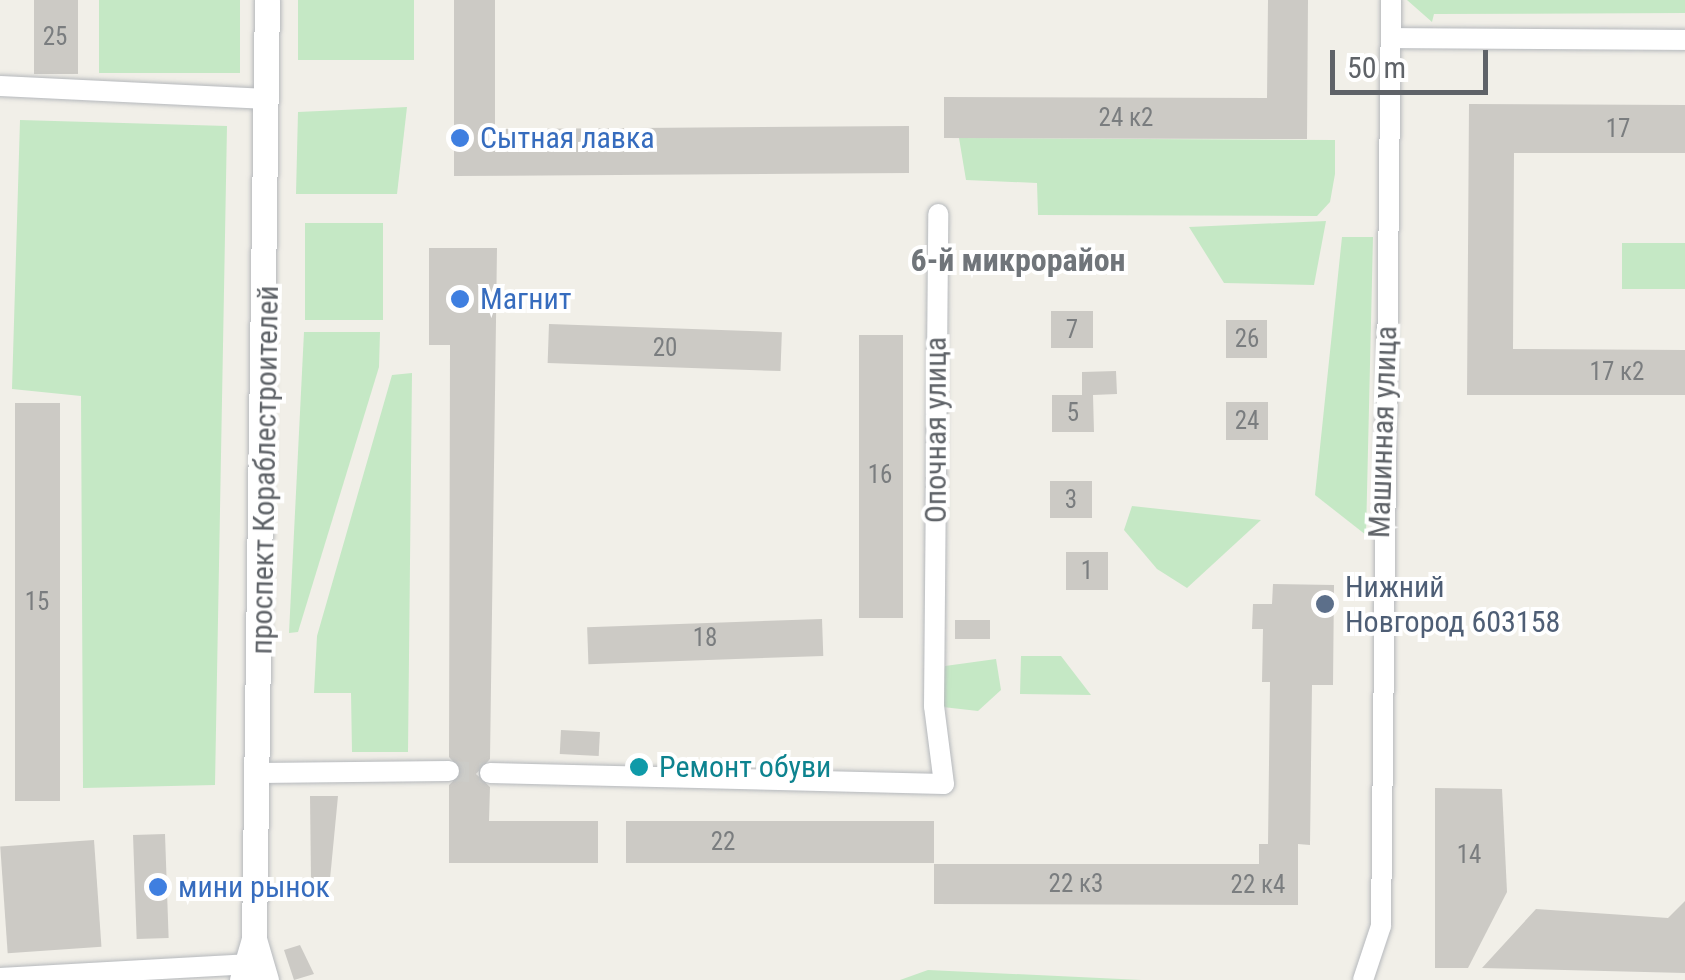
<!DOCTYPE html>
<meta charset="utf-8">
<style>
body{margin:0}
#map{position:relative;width:1685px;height:980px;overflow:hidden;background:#f1efe8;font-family:"Roboto Condensed",sans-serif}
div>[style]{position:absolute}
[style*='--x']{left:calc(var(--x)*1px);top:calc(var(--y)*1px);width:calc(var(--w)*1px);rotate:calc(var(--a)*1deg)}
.green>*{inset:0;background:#c5e8c5;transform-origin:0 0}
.building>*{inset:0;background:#cccac5;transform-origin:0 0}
.minor-tunnel>*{height:20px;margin-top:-10px;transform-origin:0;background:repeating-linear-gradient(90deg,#ccccc8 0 20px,transparent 0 30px)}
.roads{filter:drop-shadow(0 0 2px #b5b8bc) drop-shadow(0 0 2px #b5b8bc)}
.minor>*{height:20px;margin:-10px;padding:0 10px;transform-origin:10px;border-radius:10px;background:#fff}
.tertiary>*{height:25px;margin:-12.5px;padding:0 12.5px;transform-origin:12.5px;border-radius:12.5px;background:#fff}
.dots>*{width:28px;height:28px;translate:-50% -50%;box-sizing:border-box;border:5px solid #fff;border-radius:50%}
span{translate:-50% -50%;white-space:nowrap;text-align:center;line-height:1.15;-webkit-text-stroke:8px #fff;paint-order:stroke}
.number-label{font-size:25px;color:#7a7d7f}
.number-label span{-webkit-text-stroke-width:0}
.shop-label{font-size:30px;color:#366cbe}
.left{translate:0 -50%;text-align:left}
.street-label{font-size:30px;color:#5f6368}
.service-label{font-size:30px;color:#4e5e75}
.culture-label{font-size:30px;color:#0d838f}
.neighbourhood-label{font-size:32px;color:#70757a;font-weight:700}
.scale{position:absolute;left:1330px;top:50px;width:158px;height:45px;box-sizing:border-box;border:5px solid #5f6368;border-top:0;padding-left:12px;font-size:30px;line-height:35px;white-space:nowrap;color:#5f6368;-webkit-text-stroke:8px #fff;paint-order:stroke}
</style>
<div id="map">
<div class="green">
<i style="left:99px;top:0;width:141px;height:73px"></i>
<i style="left:298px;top:0;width:116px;height:60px"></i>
<i style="clip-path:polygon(1407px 0,1685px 0,1685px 13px,1434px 14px,1432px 22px)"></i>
<i style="clip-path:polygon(407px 107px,397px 194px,296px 194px,298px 112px)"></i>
<i style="clip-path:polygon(20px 120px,227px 126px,215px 785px,83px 788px,81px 396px,12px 389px)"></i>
<i style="clip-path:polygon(959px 138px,1335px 140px,1335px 174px,1330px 202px,1317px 216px,1038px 215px,1037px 183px,966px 180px)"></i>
<i style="clip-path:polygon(1326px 221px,1314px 285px,1224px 283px,1189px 227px)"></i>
<i style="left:305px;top:223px;width:78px;height:97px"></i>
<i style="clip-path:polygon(1342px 237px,1373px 237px,1366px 535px,1315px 495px)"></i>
<i style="left:1685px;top:243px;width:46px;height:63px;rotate:90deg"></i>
<i style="clip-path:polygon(304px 332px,380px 332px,379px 367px,298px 632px,289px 633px)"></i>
<i style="clip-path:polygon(412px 373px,408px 752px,352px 752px,351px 693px,314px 693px,317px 636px,392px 375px)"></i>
<i style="clip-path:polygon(1132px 506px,1261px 520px,1187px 588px,1157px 569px,1124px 530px)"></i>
<i style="clip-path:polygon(1021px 656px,1061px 656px,1091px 695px,1020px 694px)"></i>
<i style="clip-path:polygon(996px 659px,1001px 690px,978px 711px,934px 706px,945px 666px)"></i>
<i style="clip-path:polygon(928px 970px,1142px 980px,900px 980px)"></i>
</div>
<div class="building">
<i style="left:34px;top:0;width:44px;height:74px"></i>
<i style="clip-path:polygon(454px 0,495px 0,495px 129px,909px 126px,909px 173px,454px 176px)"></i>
<i style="clip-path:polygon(1268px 0,1308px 0,1307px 139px,944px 138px,944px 97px,1267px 98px)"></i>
<i style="clip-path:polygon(1469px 104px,1685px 105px,1685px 153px,1514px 153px,1513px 349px,1685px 350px,1685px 395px,1467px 395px)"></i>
<i style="clip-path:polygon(429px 248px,497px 248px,490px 759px,476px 774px,490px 787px,489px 821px,598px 821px,598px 863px,449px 863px,449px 785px,463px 772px,449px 757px,450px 345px,429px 345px)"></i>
<i style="left:1051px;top:311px;width:42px;height:37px"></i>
<i style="left:1226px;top:320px;width:41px;height:38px"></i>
<i style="left:549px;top:324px;width:233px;height:39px;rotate:2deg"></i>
<i style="left:859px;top:335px;width:44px;height:283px"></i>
<i style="clip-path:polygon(1116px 371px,1117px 394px,1093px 395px,1094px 432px,1052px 432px,1052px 395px,1082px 395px,1082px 372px)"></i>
<i style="left:1226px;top:402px;width:42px;height:38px"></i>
<i style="left:15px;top:403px;width:45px;height:398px"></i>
<i style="left:1092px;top:481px;width:37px;height:42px;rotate:90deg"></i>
<i style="left:1066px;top:552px;width:42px;height:38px"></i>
<i style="clip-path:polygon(1273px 584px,1334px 585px,1333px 685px,1312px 685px,1310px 845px,1298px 844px,1298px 905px,934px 904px,934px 864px,1259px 864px,1259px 844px,1268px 844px,1270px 682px,1262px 682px,1263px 629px,1252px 629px,1253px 604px,1272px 604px)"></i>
<i style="left:822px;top:619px;width:37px;height:235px;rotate:88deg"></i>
<i style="left:955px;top:620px;width:35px;height:19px"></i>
<i style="left:561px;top:730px;width:39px;height:24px;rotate:3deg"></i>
<i style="clip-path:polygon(1435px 788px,1502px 789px,1507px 892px,1468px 968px,1435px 968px)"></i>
<i style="clip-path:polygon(310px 796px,338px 796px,330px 879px,311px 879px)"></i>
<i style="left:626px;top:821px;width:308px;height:42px"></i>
<i style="left:165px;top:834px;width:104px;height:32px;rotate:88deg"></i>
<i style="left:94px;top:840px;width:107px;height:94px;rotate:86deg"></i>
<i style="clip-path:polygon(1685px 901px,1685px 973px,1482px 968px,1536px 909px,1668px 918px)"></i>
<i style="clip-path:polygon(300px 945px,314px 974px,294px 980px,284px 950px)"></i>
</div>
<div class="minor-tunnel">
<i style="--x:449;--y:771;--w:41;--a:2.8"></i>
</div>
<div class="roads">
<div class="minor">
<i style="--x:1391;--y:38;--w:294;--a:0.4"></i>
<i style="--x:0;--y:86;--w:268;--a:2.8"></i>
<i style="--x:259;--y:773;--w:190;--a:-0.6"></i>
<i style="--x:490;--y:773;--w:454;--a:1.4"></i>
<i style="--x:944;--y:784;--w:79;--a:-97.3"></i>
<i style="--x:934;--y:706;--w:492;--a:-89.5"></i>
<i style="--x:0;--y:978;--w:247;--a:-3.2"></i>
<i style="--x:1363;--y:980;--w:57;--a:-71.6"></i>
<i style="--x:1381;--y:926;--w:926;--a:-89.38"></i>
</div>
<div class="tertiary">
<i style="--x:242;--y:980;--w:43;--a:-73.7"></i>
<i style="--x:266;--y:980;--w:43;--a:-106.3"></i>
<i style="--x:254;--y:939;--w:939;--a:-89.21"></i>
</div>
</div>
<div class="dots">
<i style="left:460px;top:138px;background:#3f7fe0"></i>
<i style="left:460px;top:299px;background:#3f7fe0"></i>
<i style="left:1325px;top:604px;background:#5c6f8a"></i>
<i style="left:639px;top:767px;background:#0f9aa8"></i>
<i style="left:158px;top:887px;background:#3f7fe0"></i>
</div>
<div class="number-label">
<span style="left:55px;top:37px">25</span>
<span style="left:1126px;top:118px">24 к2</span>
<span style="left:1618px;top:129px">17</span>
<span style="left:1072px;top:330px">7</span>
<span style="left:1247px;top:339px">26</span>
<span style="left:665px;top:348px">20</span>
<span style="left:1617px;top:372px">17 к2</span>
<span style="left:1073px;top:413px">5</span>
<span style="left:1247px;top:421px">24</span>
<span style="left:880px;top:475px">16</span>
<span style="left:1071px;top:500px">3</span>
<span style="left:1087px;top:571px">1</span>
<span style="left:37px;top:602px">15</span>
<span style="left:705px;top:638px">18</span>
<span style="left:723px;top:842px">22</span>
<span style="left:1469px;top:855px">14</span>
<span style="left:1076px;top:884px">22 к3</span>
<span style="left:1258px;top:885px">22 к4</span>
</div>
<div class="shop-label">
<span class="left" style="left:480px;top:138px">Сытная лавка</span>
<span class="left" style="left:480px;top:299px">Магнит</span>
<span class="left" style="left:178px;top:887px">мини рынок</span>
</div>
<div class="street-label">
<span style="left:936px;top:430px;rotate:-90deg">Опочная улица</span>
<span style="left:1383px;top:432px;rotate:-88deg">Машинная улица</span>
<span style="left:265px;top:470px;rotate:-89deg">проспект Кораблестроителей</span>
</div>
<div class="service-label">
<span class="left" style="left:1345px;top:604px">Нижний<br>Новгород 603158</span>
</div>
<div class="culture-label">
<span class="left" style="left:659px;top:767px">Ремонт обуви</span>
</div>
<div class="neighbourhood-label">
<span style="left:1018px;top:260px">6-й микрорайон</span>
</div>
<div class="scale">50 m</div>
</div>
